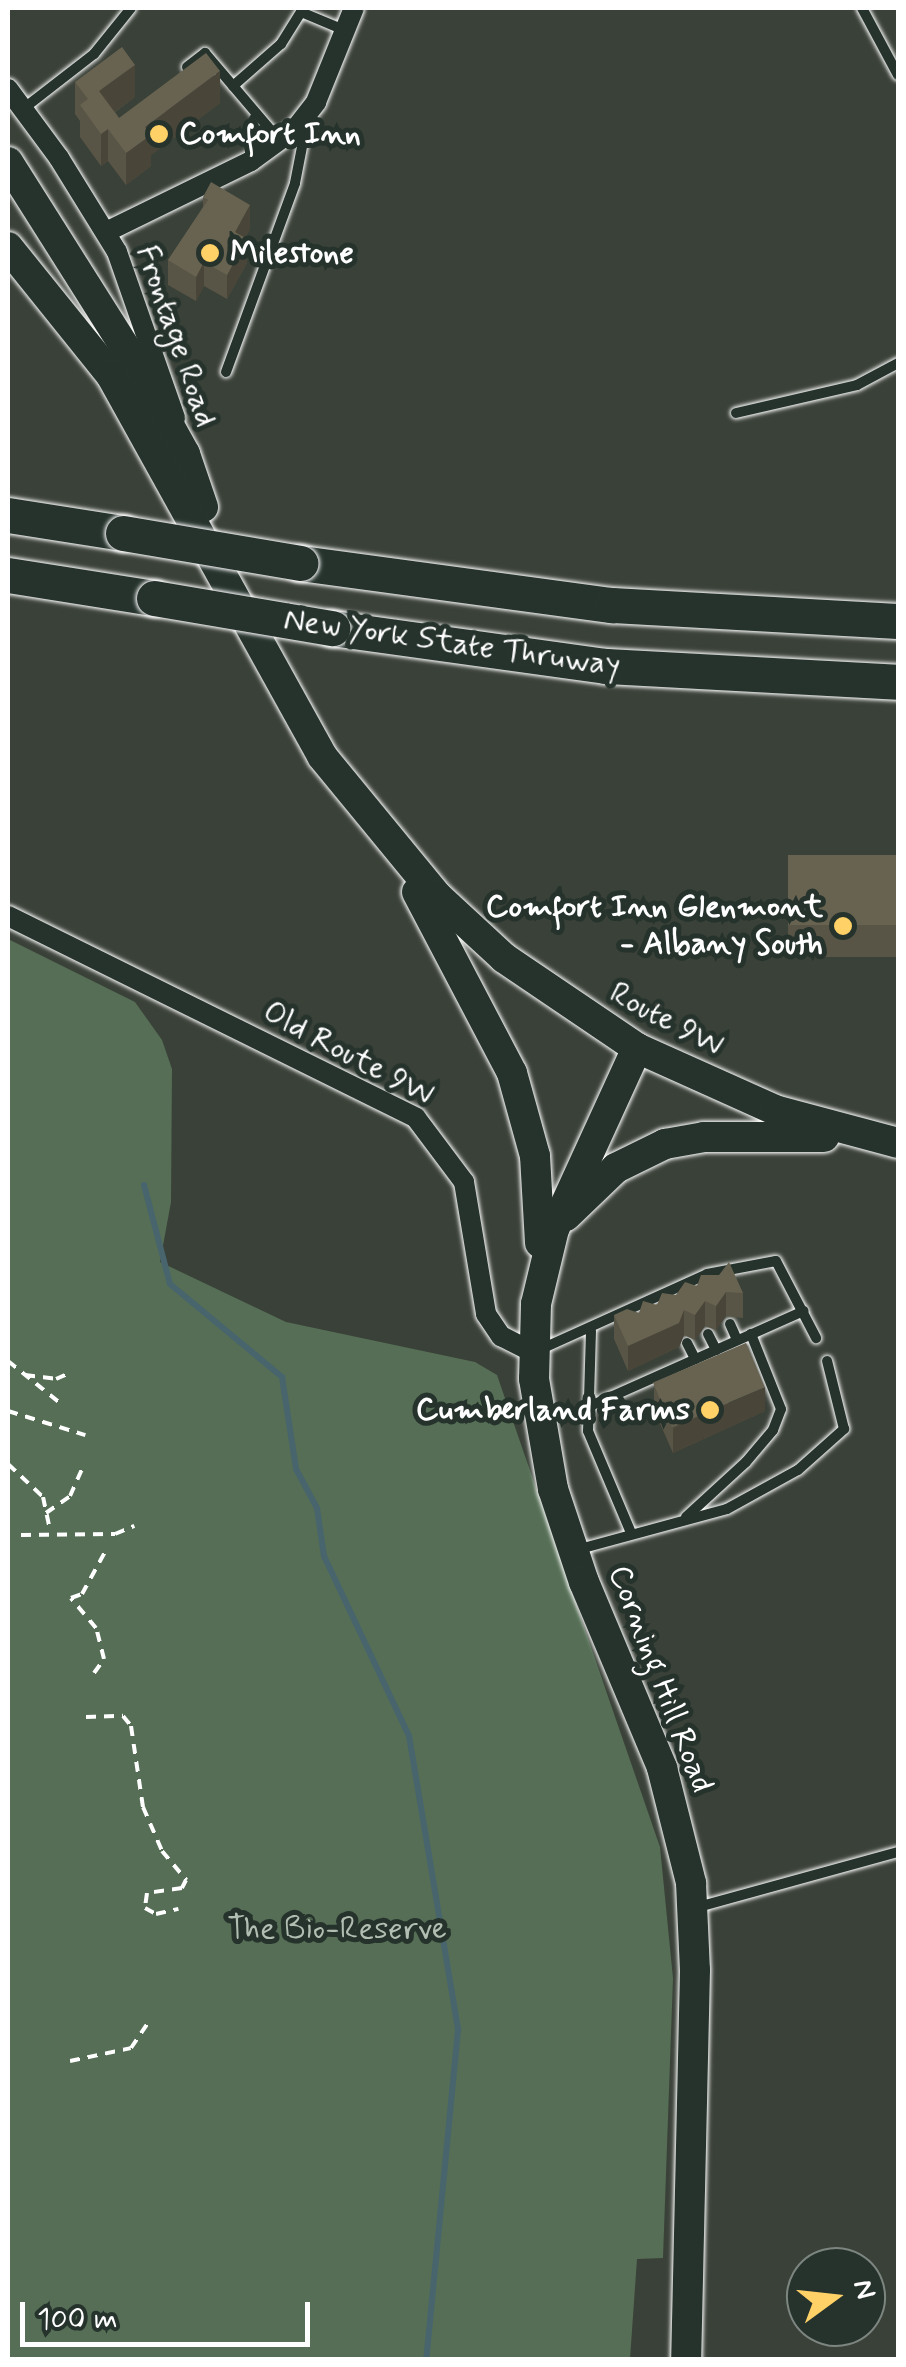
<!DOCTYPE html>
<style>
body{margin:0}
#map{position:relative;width:906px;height:2367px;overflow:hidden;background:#3a4138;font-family:Mynerve,sans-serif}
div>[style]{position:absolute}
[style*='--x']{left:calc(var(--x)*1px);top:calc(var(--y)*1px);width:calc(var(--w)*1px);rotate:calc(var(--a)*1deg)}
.green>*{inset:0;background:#556e55}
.stream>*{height:6px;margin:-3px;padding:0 3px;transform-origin:3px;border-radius:3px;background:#48656e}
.path>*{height:4px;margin-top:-2px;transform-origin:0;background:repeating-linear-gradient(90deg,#fff 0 10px,transparent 0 18px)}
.roads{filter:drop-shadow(0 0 2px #fff) drop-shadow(0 0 2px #fff)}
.lane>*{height:10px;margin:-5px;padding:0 5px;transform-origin:5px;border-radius:5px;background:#26332d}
.street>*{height:20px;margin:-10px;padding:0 10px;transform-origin:10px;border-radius:10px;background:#26332d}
.primary>*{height:30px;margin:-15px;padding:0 15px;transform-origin:15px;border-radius:15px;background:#26332d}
.highway>*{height:35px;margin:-17.5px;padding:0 17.5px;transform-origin:17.5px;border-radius:17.5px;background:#26332d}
.bridges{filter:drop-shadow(0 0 2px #fff) drop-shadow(0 0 2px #fff)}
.highway-bridge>*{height:35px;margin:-17.5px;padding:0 17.5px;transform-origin:17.5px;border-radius:17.5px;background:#26332d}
.wall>*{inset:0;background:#595546;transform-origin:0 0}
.shaded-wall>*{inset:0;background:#494539}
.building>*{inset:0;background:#686351;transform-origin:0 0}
.dots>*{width:28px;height:28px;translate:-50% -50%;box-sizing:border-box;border:5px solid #26332d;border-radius:50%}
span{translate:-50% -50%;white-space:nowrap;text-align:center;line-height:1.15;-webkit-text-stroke:10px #26332d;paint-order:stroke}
.poi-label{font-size:32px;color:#fff;font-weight:700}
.left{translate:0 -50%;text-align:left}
.right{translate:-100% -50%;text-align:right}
.street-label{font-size:32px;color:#fff}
.park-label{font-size:32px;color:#b2beb2}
.frame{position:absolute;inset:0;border:10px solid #fff;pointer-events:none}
.north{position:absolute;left:786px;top:2247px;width:100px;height:100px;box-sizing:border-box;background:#26332d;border:2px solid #7d8581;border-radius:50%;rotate:75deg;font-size:28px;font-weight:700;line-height:40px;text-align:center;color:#fff}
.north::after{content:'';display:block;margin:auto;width:35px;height:45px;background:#ffd166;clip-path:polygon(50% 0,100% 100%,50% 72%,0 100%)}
.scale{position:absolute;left:20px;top:2302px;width:290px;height:45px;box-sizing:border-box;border:5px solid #fff;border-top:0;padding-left:12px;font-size:30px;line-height:35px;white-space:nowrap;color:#fff;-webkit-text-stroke:8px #26332d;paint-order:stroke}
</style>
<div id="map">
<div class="green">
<i style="clip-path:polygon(8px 939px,135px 1002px,162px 1040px,172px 1069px,171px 1202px,160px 1262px,286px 1322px,475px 1362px,497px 1375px,660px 1847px,673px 1978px,663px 2258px,637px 2259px,630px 2359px,8px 2359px)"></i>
</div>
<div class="stream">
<i style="--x:144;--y:1185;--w:102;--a:75.3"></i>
<i style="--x:170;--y:1284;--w:146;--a:39.7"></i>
<i style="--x:282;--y:1377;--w:93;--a:81.3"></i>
<i style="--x:296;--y:1469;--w:44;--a:61.7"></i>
<i style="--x:317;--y:1508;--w:49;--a:81.7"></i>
<i style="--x:324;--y:1556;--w:199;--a:64.7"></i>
<i style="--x:409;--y:1736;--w:298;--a:80.5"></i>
<i style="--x:458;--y:2030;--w:332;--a:95.5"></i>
</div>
<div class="path">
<i style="--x:8;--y:1361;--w:67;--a:38.9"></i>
<i style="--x:25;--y:1375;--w:31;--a:7"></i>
<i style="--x:56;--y:1379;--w:17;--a:-24"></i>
<i style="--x:8;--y:1411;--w:81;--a:17.3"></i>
<i style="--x:8;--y:1464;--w:48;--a:43.3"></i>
<i style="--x:43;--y:1497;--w:35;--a:78"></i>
<i style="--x:46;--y:1513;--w:29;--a:-35"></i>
<i style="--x:70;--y:1496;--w:34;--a:-66"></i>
<i style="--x:21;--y:1535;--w:94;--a:-0.6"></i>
<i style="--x:115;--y:1534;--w:21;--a:-23"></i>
<i style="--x:94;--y:1673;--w:17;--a:-54"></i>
<i style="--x:104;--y:1659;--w:32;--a:-104"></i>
<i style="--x:96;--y:1628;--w:39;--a:-130"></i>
<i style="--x:71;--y:1598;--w:12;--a:-20"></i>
<i style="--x:82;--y:1594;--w:48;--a:-61.3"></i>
<i style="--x:86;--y:1717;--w:37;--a:-2"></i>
<i style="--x:123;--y:1716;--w:13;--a:51"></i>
<i style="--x:131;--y:1726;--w:82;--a:81.6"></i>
<i style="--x:143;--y:1807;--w:48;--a:66.6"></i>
<i style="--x:162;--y:1851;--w:38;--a:50"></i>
<i style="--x:186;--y:1880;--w:9;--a:117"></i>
<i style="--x:182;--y:1888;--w:35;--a:172"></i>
<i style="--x:147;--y:1893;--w:15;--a:98"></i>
<i style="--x:145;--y:1908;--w:13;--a:29"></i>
<i style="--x:156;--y:1914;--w:23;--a:-13"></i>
<i style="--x:70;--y:2061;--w:62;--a:-12"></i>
<i style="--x:131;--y:2048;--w:34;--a:-56"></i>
</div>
<div class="roads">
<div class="lane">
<i style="--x:862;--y:8;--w:76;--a:61.8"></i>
<i style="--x:187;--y:67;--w:23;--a:-38"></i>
<i style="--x:205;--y:53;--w:116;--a:49.6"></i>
<i style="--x:233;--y:86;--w:64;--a:-41.2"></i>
<i style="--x:281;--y:44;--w:38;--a:-58"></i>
<i style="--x:301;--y:12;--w:47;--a:22.7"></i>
<i style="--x:23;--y:109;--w:90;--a:-37.8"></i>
<i style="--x:94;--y:54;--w:59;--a:-51.2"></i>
<i style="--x:226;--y:372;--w:201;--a:-69.9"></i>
<i style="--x:295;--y:183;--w:63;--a:-79"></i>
<i style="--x:736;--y:413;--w:124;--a:-13"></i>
<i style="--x:857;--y:385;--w:47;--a:-28.2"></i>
<i style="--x:730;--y:1324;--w:17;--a:66"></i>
<i style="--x:591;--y:1331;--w:100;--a:91.7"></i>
<i style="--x:588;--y:1431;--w:111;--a:67.1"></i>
<i style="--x:708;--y:1334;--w:18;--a:63"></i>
<i style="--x:687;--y:1343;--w:18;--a:63"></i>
<i style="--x:539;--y:1350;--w:184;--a:-24.3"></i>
<i style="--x:707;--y:1274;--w:70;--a:-10.7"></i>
<i style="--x:776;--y:1261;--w:87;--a:62.5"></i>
<i style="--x:588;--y:1407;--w:236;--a:-24"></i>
<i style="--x:686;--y:1517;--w:81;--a:-42.5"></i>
<i style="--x:746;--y:1462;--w:42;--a:-49.8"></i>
<i style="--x:773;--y:1430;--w:22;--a:-69"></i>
<i style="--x:781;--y:1409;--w:81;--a:-111.8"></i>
<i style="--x:576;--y:1550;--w:156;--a:-15.2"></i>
<i style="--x:727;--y:1509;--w:81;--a:-28.8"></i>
<i style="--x:798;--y:1470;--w:62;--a:-41.7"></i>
<i style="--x:844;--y:1429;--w:70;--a:-104"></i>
<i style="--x:698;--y:1907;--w:207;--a:-15.4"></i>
</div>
<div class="street">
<i style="--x:8;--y:89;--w:86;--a:53.5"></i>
<i style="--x:59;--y:158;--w:110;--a:58.3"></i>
<i style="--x:117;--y:252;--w:176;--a:70.7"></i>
<i style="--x:106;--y:232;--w:161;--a:-26.1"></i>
<i style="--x:251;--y:161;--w:56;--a:-36.3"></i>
<i style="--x:296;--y:128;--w:33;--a:-52"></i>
<i style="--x:316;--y:102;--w:101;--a:-68"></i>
<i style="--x:8;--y:916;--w:455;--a:26.3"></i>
<i style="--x:416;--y:1118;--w:80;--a:53.1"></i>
<i style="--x:464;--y:1182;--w:134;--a:80.5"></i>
<i style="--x:486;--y:1314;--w:27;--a:56"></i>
<i style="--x:501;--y:1336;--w:36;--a:27"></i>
</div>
<div class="primary">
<i style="--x:8;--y:162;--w:228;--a:57.7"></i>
<i style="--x:130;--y:355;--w:113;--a:60.9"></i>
<i style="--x:185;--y:454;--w:56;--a:71.2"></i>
<i style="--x:8;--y:247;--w:164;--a:51.2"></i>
<i style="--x:111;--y:375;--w:436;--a:61"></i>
<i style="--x:322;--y:756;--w:183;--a:50.6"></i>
<i style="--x:438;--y:897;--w:90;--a:42.7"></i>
<i style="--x:504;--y:958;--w:161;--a:34.1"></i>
<i style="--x:637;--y:1048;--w:151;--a:24.2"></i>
<i style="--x:775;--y:1110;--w:127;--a:15"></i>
<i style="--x:417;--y:892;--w:204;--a:62.3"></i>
<i style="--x:512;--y:1073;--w:86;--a:74.5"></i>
<i style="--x:535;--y:1156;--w:87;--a:86.7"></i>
<i style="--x:637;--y:1048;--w:199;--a:114.6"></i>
<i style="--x:554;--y:1229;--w:77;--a:103.5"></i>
<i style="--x:536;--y:1304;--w:75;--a:91.5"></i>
<i style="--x:534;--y:1379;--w:112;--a:80.2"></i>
<i style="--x:553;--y:1489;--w:98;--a:71.6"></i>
<i style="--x:584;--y:1582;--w:202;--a:67.2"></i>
<i style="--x:662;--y:1768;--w:119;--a:75.8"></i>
<i style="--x:691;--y:1883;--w:87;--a:87.4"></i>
<i style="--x:695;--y:1970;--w:390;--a:91.3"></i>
<i style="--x:566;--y:1216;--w:69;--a:-43.8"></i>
<i style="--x:616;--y:1168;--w:55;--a:-26.1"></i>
<i style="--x:665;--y:1144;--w:40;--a:-10"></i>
<i style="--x:704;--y:1137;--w:120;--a:0"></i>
</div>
<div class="highway">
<i style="--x:8;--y:515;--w:116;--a:8.9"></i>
<i style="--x:300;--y:563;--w:315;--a:7.7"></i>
<i style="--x:612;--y:605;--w:286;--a:3.2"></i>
<i style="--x:8;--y:575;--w:148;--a:9"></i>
<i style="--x:332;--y:628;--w:277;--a:7.9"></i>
<i style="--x:606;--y:666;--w:292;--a:3.1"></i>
</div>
</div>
<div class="bridges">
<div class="highway-bridge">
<i style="--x:123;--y:533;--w:180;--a:9.6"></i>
<i style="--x:154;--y:598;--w:181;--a:9.6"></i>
</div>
</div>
<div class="wall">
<i style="clip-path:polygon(75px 82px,135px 97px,115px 112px,119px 118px,220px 103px,151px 155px,151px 166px,126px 185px,108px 161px,101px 166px,80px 137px,80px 121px,75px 114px)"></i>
<i style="clip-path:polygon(203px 197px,250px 229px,245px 238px,247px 263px,227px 299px,204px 286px,196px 301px,168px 285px,168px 260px,203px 207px)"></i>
<i style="left:898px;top:855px;width:102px;height:110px;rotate:90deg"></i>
<i style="clip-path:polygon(719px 1275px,743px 1293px,743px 1318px,726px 1316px,716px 1330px,705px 1326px,695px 1340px,684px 1335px,679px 1347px,628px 1371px,614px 1339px,614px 1315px,639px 1313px)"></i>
<i style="clip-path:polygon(654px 1385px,765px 1411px,673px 1453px,654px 1410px)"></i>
</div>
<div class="shaded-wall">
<i style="clip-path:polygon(135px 65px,135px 97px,99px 123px,99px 91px)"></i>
<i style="clip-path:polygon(220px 71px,220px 103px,151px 155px,151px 166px,126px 185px,126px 153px,145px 127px)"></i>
<i style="clip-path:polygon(108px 129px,108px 161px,101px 166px,101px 134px)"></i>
<i style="clip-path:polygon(250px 205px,250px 229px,235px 256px,235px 232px)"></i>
<i style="clip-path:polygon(247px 239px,247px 263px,227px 299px,227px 275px)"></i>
<i style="clip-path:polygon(204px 262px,204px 286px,196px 301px,196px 277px)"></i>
<i style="clip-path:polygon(726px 1292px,726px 1316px,716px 1330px,716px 1306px)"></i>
<i style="clip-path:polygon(705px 1301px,705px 1326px,695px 1340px,695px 1315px)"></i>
<i style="clip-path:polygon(684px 1310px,684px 1335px,679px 1347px,628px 1371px,628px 1346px)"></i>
<i style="clip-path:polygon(765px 1387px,765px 1411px,673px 1453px,673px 1428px)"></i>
</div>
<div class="building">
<i style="clip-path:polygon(122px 47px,135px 65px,99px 91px,119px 118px,206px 53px,220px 71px,145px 127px,151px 135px,126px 153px,108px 129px,101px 134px,80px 105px,88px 99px,75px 82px)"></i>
<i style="clip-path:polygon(211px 182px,250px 205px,235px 232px,247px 239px,227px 275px,204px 262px,196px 277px,168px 260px,208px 200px,203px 197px)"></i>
<i style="left:898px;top:855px;width:70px;height:110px;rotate:90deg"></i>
<i style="clip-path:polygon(729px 1262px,743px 1293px,726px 1292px,716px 1306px,705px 1301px,695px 1315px,684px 1310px,679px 1323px,628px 1346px,614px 1315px,627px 1309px,639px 1313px,643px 1301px,657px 1305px,662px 1293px,676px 1295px,685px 1282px,697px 1286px,701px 1275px,719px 1275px)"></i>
<i style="left:746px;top:1343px;width:48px;height:101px;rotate:67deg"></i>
</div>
<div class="dots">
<i style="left:159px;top:134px;background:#ffd166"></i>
<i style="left:210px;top:253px;background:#ffd166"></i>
<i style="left:843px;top:926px;background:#ffd166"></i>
<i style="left:710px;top:1410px;background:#ffd166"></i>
</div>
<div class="poi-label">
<span class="left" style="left:179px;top:134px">Comfort Inn</span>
<span class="left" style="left:230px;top:253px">Milestone</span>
<span class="right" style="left:823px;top:926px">Comfort Inn Glenmont<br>- Albany South</span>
<span class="right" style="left:690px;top:1410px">Cumberland Farms</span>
</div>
<div class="street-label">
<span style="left:176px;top:336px;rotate:71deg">Frontage Road</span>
<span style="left:452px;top:643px;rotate:8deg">New York State Thruway</span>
<span style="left:666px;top:1020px;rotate:28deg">Route 9W</span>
<span style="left:348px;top:1054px;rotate:28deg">Old Route 9W</span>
<span style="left:660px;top:1679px;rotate:69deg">Corning Hill Road</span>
</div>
<div class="park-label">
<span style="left:337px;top:1929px">The Bio-Reserve</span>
</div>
<div class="frame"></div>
<div class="north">N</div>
<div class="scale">100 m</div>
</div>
